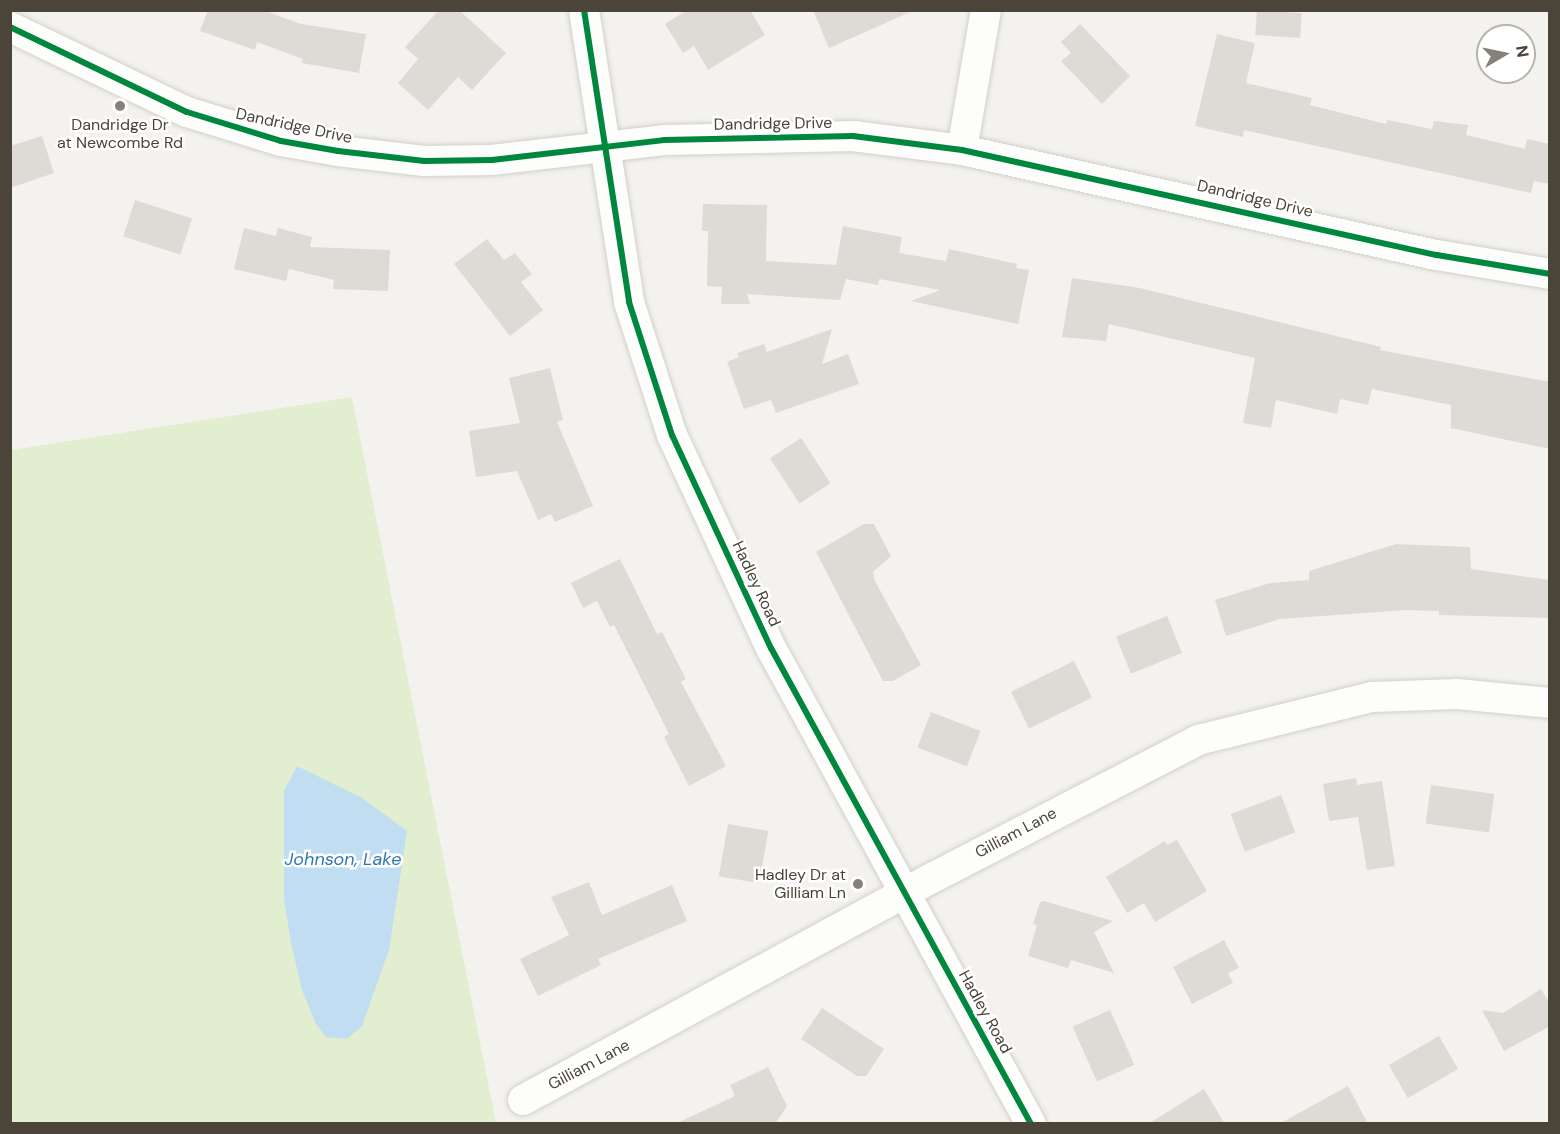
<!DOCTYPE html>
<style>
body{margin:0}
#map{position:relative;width:1560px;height:1134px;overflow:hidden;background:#f4f2ee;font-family:"DM Sans",sans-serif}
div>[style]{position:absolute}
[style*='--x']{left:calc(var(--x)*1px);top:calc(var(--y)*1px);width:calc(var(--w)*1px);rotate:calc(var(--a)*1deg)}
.green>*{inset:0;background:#e1eecf}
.water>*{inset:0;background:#c0ddf1}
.building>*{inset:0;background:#dedbd6;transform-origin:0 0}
.roads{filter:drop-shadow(0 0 2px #d2d0cb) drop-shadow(0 0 2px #d2d0cb)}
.minor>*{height:30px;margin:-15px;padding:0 15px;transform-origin:15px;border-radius:15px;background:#fdfdfc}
.cycleway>*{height:6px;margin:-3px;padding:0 3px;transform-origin:3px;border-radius:3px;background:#00873e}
.dots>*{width:16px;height:16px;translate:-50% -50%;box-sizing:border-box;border:3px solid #fff;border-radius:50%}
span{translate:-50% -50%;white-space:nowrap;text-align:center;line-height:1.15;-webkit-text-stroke:5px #fff;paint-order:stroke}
.street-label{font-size:16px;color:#4b4439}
.poi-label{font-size:16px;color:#4b4439}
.right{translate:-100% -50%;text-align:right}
.water-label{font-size:18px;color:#2e7ab2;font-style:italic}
.frame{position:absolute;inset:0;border:12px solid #4b4439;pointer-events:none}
.north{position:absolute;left:1476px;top:24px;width:60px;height:60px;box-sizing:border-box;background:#fff;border:2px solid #b7b4b0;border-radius:50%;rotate:81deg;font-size:16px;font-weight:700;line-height:24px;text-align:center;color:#4b4439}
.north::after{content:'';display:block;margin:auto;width:21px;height:27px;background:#868178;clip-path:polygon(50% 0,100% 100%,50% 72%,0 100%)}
</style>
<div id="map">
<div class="green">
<i style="clip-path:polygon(352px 397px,496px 1123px,11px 1124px,11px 450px)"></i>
</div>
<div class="water">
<i style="clip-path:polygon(297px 766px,362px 798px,407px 831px,389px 950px,362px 1026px,347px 1039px,326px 1037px,316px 1024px,302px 990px,291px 943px,284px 899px,284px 791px)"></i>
</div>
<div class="building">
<i style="clip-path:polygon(208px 10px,263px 10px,301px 24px,366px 34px,359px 73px,302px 63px,303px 59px,257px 42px,255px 50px,200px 31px)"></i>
<i style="clip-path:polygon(439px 10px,459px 10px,506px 53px,472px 90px,458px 77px,428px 110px,398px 83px,418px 59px,405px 47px)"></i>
<i style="clip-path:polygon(687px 10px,750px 10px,765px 35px,708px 70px,694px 46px,683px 53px,665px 24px)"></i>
<i style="clip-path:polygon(813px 10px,915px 10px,829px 48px)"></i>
<i style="left:1257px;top:10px;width:45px;height:25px;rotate:4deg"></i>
<i style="clip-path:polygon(1080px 24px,1130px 76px,1102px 104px,1061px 61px,1071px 53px,1061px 42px)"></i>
<i style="clip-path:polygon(1217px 34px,1255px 43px,1246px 83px,1312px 98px,1310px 105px,1386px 124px,1387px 120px,1432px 129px,1434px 121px,1468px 125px,1466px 135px,1525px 149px,1527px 139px,1550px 144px,1550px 184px,1534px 181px,1531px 193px,1244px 130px,1243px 137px,1195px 126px)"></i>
<i style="clip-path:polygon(42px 136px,54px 173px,10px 188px,10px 146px)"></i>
<i style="left:135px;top:200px;width:60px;height:38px;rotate:18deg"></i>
<i style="clip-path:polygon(703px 204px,767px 205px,766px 261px,836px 265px,843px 226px,902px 237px,899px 253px,946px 261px,949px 249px,1017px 264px,1016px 268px,1029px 270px,1018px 324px,911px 301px,940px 290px,879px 279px,878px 285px,846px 279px,840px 300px,747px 294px,750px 304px,721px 304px,722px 287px,707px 286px,708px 231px,702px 231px)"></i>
<i style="clip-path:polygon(244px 228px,276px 236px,278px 228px,312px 237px,310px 247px,390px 250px,388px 291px,333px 289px,334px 280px,289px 269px,286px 281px,234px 269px)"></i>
<i style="clip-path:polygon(487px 239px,504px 260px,515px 253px,532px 274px,521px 282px,543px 310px,510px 336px,454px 264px)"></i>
<i style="clip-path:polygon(1072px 278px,1140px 288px,1381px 347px,1380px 350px,1550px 382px,1550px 449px,1451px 428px,1451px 405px,1372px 389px,1368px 405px,1340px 399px,1337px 414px,1276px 400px,1271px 428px,1243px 423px,1255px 358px,1109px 324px,1106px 341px,1062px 337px)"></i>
<i style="clip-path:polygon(832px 329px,822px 364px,848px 354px,859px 384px,776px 413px,771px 400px,744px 409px,727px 362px,739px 357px,737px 353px,764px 344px,767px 352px)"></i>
<i style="clip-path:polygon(550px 368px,563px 420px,557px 422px,593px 506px,555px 522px,551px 514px,538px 520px,517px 471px,476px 477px,469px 431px,520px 423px,509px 378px)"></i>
<i style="left:801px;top:438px;width:54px;height:37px;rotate:57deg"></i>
<i style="clip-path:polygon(864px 524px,874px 524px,891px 556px,873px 572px,875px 581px,921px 665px,893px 681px,883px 681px,816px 552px)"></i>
<i style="clip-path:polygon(1396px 544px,1470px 547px,1471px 569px,1550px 580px,1550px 618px,1439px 615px,1439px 611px,1406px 610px,1280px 619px,1226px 636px,1215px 600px,1270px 583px,1309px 580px,1309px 571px)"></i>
<i style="clip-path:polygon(620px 559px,657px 634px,662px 632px,686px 679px,681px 682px,726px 766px,689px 786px,664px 737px,669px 734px,614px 625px,610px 627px,597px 601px,583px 608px,571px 583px)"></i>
<i style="left:1167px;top:616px;width:40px;height:55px;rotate:68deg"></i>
<i style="left:1074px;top:661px;width:41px;height:70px;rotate:64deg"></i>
<i style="left:931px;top:712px;width:53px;height:38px;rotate:21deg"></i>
<i style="clip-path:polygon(1356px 778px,1357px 785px,1382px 781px,1395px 866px,1367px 870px,1358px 817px,1329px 821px,1323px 784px)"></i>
<i style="left:1431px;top:785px;width:64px;height:39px;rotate:8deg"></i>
<i style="left:1281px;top:795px;width:40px;height:54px;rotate:69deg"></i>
<i style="left:728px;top:824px;width:41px;height:53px;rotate:10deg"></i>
<i style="clip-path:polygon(1177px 840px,1207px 891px,1155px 922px,1144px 903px,1127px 913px,1106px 877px,1165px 841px,1167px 845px)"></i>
<i style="clip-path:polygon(589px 882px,602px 915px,672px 885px,687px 921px,598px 959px,601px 965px,538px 996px,520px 959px,569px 935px,551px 897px)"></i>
<i style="clip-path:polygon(1044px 901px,1113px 921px,1094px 932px,1114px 973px,1071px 960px,1068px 968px,1028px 956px,1037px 925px,1033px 924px,1040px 902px)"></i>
<i style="clip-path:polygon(1224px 940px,1239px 968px,1228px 973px,1233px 983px,1192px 1004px,1173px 967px)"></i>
<i style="clip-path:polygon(1541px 989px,1550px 1004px,1550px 1026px,1504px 1051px,1482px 1010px,1503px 1013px)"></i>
<i style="clip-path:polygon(822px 1008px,884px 1049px,866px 1076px,857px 1076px,801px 1039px)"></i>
<i style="left:1110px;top:1010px;width:60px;height:41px;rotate:66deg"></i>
<i style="left:1439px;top:1036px;width:38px;height:58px;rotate:60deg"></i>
<i style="clip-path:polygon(768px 1067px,787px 1106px,775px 1124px,675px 1124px,735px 1096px,730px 1085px)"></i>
<i style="clip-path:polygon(1348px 1086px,1368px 1124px,1279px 1124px)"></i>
<i style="clip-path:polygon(1204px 1089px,1225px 1124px,1148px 1124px)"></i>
</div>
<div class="roads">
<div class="minor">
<i style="--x:584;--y:10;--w:295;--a:81.2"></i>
<i style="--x:629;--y:302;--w:140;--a:72.1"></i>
<i style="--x:672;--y:435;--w:235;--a:65.1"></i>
<i style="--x:771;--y:648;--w:542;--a:61.36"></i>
<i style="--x:10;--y:27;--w:196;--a:25.7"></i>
<i style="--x:187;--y:112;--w:98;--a:17.1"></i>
<i style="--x:281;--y:141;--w:58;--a:10"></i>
<i style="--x:338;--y:151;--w:87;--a:6.6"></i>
<i style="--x:424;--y:161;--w:68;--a:-0.8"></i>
<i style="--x:492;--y:160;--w:173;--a:-6.6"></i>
<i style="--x:664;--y:140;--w:189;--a:-1.2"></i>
<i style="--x:853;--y:136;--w:110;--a:7.3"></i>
<i style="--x:962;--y:150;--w:486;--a:12.5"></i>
<i style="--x:1437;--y:255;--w:115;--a:9.5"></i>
<i style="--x:962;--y:150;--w:142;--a:-80.3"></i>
<i style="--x:523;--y:1100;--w:470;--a:-28.5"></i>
<i style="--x:936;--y:876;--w:295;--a:-27.4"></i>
<i style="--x:1198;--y:740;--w:179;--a:-13.9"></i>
<i style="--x:1372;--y:697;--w:85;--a:-2"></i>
<i style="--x:1457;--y:694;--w:93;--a:5.5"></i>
</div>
</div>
<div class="cycleway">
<i style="--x:584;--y:10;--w:295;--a:81.2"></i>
<i style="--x:629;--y:302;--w:140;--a:72.1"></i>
<i style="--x:672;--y:435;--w:235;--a:65.1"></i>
<i style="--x:771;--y:648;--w:542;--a:61.36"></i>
<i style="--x:10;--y:27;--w:196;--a:25.7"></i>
<i style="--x:187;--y:112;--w:98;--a:17.1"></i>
<i style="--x:281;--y:141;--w:58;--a:10"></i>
<i style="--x:338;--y:151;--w:87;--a:6.6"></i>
<i style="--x:424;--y:161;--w:68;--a:-0.8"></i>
<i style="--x:492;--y:160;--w:173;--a:-6.6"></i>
<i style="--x:664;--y:140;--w:189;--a:-1.2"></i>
<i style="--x:853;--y:136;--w:110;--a:7.3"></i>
<i style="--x:962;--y:150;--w:486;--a:12.5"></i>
<i style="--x:1437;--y:255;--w:115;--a:9.5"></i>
</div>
<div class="dots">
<i style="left:120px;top:106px;background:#868178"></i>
<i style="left:858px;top:884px;background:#868178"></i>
</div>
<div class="street-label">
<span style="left:773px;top:124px;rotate:-1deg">Dandridge Drive</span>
<span style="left:294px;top:126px;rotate:12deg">Dandridge Drive</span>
<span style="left:1255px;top:199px;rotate:13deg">Dandridge Drive</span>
<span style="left:756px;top:584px;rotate:65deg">Hadley Road</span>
<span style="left:1016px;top:833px;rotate:-28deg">Gilliam Lane</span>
<span style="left:985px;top:1012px;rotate:61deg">Hadley Road</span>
<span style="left:589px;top:1065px;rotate:-28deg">Gilliam Lane</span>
</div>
<div class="poi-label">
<span style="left:120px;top:134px">Dandridge Dr<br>at Newcombe Rd</span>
<span class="right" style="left:846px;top:884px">Hadley Dr at<br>Gilliam Ln</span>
</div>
<div class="water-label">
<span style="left:343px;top:859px">Johnson, Lake</span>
</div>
<div class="frame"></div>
<div class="north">N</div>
</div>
